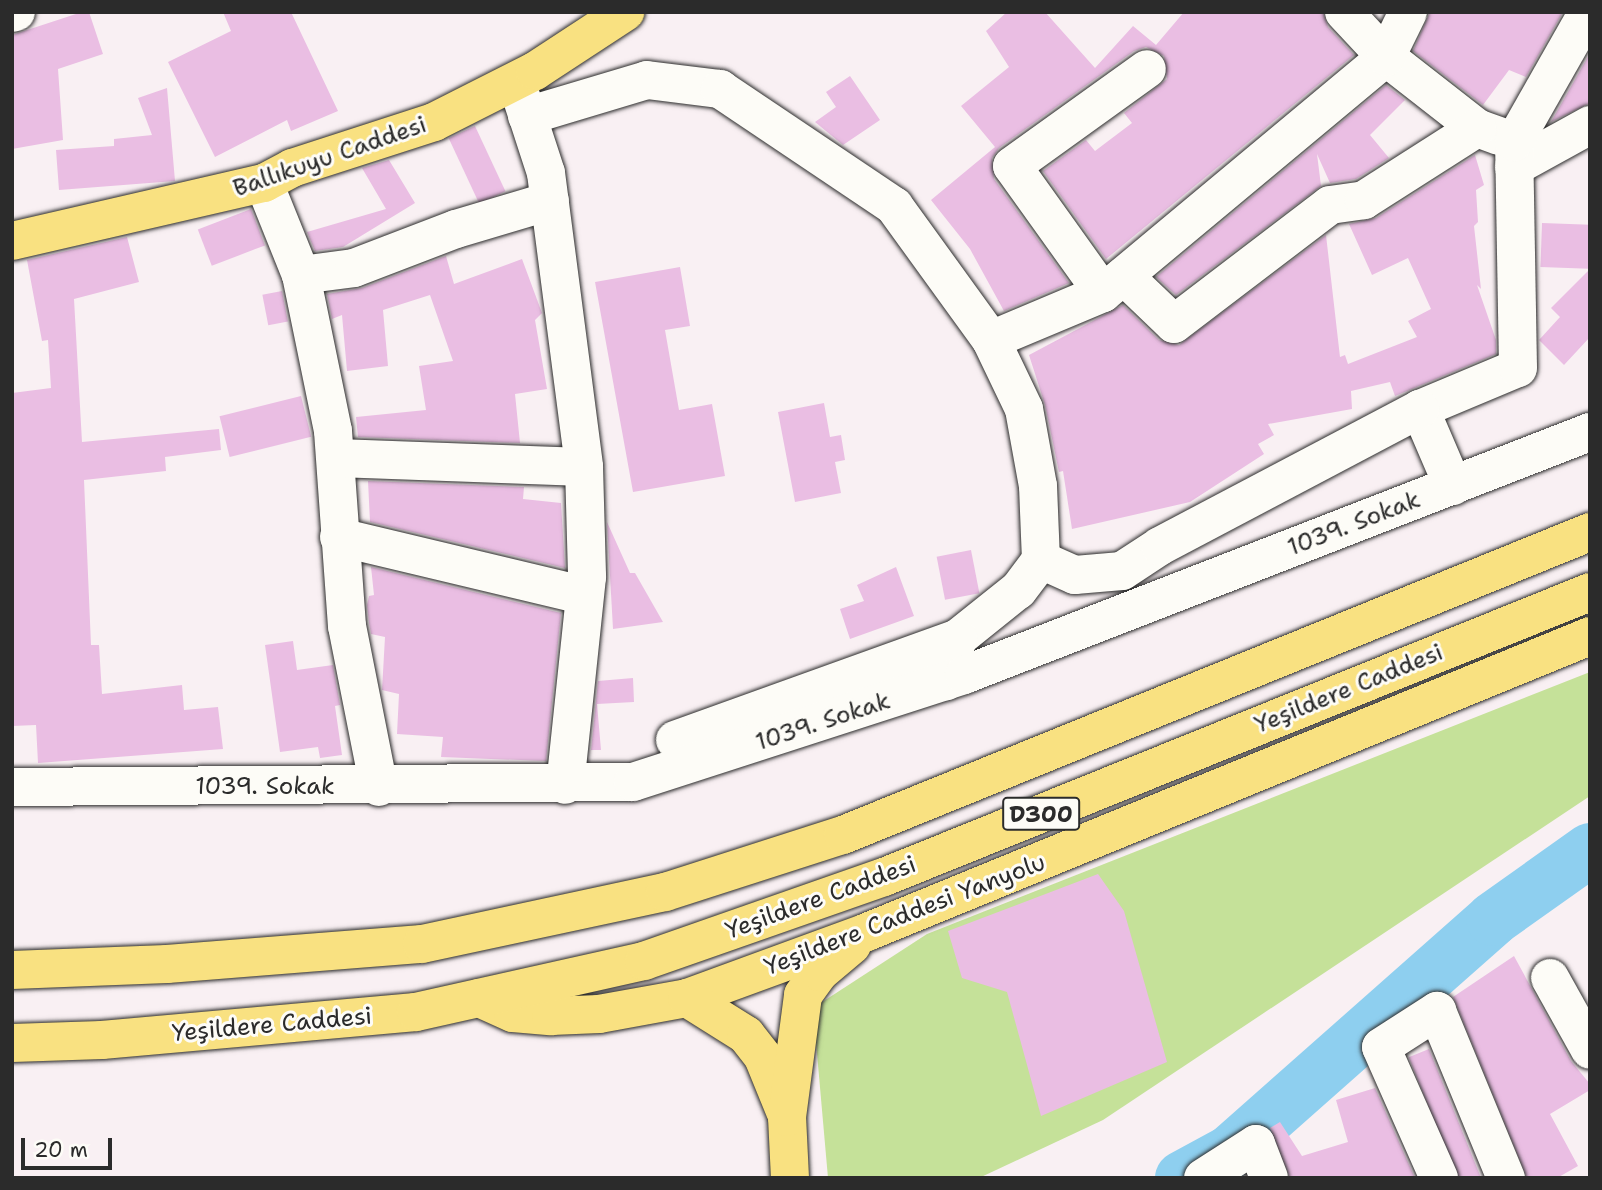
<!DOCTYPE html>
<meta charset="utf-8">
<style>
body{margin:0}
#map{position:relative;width:1602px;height:1190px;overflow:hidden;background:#f9f0f3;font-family:"Shantell Sans",sans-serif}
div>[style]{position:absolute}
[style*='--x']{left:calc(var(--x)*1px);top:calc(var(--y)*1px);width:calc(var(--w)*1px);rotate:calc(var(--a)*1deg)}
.green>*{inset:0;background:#c5e199}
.river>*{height:54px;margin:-27px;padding:0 27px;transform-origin:27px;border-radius:27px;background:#8ecfef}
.building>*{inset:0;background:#eabee3;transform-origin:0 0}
.roads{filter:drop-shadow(0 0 2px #2b2b2b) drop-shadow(0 0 2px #2b2b2b)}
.minor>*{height:38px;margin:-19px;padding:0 19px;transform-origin:19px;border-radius:19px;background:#fdfcf7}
.major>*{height:38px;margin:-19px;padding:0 19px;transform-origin:19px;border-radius:19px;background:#f9e181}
.highway>*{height:38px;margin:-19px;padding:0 19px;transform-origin:19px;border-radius:19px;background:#f9e181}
span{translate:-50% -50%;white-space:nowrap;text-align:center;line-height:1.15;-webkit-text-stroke:6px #fdfcf7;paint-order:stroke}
.shield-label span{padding:2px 5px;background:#fdfcf7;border:2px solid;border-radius:5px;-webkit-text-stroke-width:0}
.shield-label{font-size:23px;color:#2b2b2b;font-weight:700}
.street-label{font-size:24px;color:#2b2b2b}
.frame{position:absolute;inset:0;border:14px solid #2b2b2b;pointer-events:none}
.scale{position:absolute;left:21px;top:1138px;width:91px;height:32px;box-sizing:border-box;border:4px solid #2b2b2b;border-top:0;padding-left:9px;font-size:21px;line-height:24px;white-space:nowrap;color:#2b2b2b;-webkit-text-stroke:5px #fdfcf7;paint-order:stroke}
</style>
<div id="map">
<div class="green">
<i style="clip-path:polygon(1590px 672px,1590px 796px,1103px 1120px,979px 1178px,828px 1178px,813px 1008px,927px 934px)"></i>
</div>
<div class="river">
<i style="--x:1182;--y:1178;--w:55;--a:-28.4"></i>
<i style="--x:1230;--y:1152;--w:351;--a:-41.5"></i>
<i style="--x:1493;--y:919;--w:119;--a:-35.4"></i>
</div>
<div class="building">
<i style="clip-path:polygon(82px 12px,89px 12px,103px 54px,58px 69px,63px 140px,12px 149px,12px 35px)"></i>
<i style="clip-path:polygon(223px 12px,291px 12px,338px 111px,291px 131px,287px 120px,215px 157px,168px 62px,231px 31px)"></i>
<i style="clip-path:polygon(1007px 12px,1045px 12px,1095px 68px,1133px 26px,1156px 45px,1184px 12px,1323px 12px,1328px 27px,1354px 55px,1106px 259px,1043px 171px,1086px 140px,1095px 151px,1132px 123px,1124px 113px,1167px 79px,1164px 56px,1146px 47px,1134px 51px,999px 148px,992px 158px,994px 179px,1069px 283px,1004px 311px,970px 249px,931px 200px,995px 147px,961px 106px,1009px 67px,986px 31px)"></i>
<i style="clip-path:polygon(1430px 12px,1563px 12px,1526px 77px,1509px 70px,1483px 105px,1413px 51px)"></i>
<i style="clip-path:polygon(1590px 53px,1590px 103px,1551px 122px)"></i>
<i style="clip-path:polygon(850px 76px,880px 120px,843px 145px,815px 122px,836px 107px,826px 92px)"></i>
<i style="clip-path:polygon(1386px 85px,1405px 100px,1370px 135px,1389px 158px,1356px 179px,1330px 183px,1317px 154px,1321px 186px,1176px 295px,1156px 277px)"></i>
<i style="clip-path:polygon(167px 88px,175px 181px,59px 190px,56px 150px,114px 146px,114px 139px,152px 135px,138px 98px)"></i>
<i style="left:475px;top:126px;width:72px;height:29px;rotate:65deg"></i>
<i style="clip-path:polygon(1475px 155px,1484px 185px,1476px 190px,1478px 222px,1474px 226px,1481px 289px,1477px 285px,1496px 340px,1496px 354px,1395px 396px,1390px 382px,1351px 391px,1352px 409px,1268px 424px,1274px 435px,1258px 444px,1264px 454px,1190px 502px,1072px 529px,1063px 471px,1059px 472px,1045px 405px,1029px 355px,1123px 305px,1159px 340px,1179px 345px,1326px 235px,1340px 357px,1345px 355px,1348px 364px,1417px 337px,1408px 321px,1431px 309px,1408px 258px,1372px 275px,1349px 224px,1376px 218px)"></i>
<i style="clip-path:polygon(389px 160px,415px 203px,343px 247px,315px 251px,307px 232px,386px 209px,362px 168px)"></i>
<i style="left:251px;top:209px;width:39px;height:57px;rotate:69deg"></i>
<i style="left:1542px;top:223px;width:48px;height:44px;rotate:2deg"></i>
<i style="clip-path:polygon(127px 237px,139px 282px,74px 299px,82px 442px,219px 429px,221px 450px,165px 457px,166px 471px,84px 480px,91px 645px,99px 645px,102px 694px,182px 685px,184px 710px,218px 707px,223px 749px,38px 763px,36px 725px,12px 726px,12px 393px,51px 388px,48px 340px,42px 341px,27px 260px)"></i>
<i style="clip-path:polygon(446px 256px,454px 284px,522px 259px,542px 313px,535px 320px,547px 389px,515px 394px,520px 443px,358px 437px,356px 417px,426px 410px,419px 366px,453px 361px,430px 295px,383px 310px,388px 366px,347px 371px,342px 315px,332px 319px,327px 294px,362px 288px)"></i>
<i style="clip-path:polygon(680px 267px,690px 326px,665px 330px,679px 410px,712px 404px,725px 476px,633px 492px,595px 282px)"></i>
<i style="clip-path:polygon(1590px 269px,1590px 337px,1564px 365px,1539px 340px,1560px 317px,1551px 308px)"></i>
<i style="left:282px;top:291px;width:31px;height:20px;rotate:79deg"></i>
<i style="left:301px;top:396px;width:42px;height:84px;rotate:76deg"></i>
<i style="clip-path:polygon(824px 403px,830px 437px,841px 435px,845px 460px,835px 462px,841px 493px,795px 502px,778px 412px)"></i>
<i style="clip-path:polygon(368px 481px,524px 487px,523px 499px,561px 503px,565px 568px,370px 522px)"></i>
<i style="clip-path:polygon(607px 522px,630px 573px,635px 573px,663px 622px,613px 629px)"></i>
<i style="left:971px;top:550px;width:44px;height:35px;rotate:79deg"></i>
<i style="clip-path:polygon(371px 567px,561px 613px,546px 761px,441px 757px,443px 737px,397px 734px,399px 694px,382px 690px,385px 637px,371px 634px,369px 623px,367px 605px,369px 596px,374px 595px)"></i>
<i style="clip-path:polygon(896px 567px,914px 616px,850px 639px,840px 609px,864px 601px,857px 585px)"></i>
<i style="clip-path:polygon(293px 641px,297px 670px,333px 665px,340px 705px,335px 706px,342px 755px,320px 758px,318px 747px,280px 752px,265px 645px)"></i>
<i style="clip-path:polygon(633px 678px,634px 702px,597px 704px,601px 750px,591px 750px,598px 681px)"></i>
<i style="clip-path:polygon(1098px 874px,1124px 911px,1167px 1062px,1041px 1116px,1007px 992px,962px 978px,948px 931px)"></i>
<i style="clip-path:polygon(1514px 956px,1571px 1061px,1590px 1084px,1590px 1090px,1550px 1114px,1578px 1166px,1557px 1178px,1527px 1178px,1453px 997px)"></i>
<i style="left:1429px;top:1049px;width:139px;height:22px;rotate:68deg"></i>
<i style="clip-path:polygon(1375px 1088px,1415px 1178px,1290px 1178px,1270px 1128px,1280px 1122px,1302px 1156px,1348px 1142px,1336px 1100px)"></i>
</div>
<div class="roads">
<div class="minor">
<i style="--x:1344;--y:12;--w:62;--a:47"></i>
<i style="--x:1386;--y:57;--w:115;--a:38"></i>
<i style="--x:1477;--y:128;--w:23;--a:20"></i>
<i style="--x:12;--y:13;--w:4;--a:-14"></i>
<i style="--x:520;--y:93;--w:84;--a:72"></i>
<i style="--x:546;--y:173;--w:296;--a:82.6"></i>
<i style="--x:584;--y:467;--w:110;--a:88.4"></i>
<i style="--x:587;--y:577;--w:209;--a:96"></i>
<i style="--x:527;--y:116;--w:125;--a:-16.7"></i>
<i style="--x:647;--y:80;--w:74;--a:7"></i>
<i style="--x:720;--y:89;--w:210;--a:33.9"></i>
<i style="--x:894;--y:206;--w:165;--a:54.1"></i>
<i style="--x:991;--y:340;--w:76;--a:64.4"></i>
<i style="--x:1024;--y:409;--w:78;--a:79.7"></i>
<i style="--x:1038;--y:486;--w:74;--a:87.7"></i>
<i style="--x:1041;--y:560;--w:38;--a:127"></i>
<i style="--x:1018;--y:590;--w:77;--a:141.3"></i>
<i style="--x:958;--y:638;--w:45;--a:105.6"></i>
<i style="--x:1514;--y:167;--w:87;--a:-28.9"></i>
<i style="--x:264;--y:183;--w:99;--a:68.1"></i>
<i style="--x:301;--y:275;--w:159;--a:78.4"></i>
<i style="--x:333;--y:431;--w:196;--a:85.9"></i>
<i style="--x:347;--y:626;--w:164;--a:78.8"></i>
<i style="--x:301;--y:275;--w:53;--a:-7.5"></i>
<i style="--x:354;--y:268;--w:109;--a:-20.9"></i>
<i style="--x:456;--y:229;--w:98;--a:-16.6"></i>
<i style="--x:1124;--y:276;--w:69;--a:43.8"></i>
<i style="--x:1174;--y:324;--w:196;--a:-37.3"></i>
<i style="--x:1330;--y:205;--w:34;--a:-8"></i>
<i style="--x:1364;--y:200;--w:134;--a:-32.5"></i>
<i style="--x:1103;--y:293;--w:156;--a:-125.6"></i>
<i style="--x:1012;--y:166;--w:166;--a:-35.7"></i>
<i style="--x:991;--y:340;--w:121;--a:-22.8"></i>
<i style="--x:1103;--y:293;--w:368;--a:-39.8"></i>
<i style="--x:1386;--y:57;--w:50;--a:-63.9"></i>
<i style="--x:337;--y:458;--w:247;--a:2.1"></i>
<i style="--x:1453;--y:486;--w:84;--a:-113.2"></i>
<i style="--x:1420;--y:409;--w:106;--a:-22.7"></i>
<i style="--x:1518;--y:368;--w:226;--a:-91"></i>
<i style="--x:1514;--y:142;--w:150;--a:-60.4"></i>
<i style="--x:339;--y:537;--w:250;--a:13.4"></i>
<i style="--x:1041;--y:560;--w:37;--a:24"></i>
<i style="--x:1075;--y:575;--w:47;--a:-4.9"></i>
<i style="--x:1122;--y:571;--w:45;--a:-33.3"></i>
<i style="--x:1160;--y:546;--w:294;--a:-27.8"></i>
<i style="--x:675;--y:740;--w:301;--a:-19.8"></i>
<i style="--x:12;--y:787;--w:621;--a:-0.46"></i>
<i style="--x:633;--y:782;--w:348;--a:-17.9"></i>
<i style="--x:964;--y:675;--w:672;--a:-21.22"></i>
<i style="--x:1550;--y:978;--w:82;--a:60.9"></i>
<i style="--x:1203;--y:1178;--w:63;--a:-32.7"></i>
<i style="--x:1256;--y:1144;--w:36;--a:69"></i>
<i style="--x:1439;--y:1178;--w:143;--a:-113.9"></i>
<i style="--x:1381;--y:1047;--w:67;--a:-32.7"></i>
<i style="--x:1437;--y:1011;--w:181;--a:67.6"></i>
</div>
<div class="major">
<i style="--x:12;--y:241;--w:259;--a:-13"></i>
<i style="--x:264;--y:183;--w:32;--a:-28"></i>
<i style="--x:292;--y:168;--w:149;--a:-17.9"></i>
<i style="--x:434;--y:122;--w:113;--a:-26.8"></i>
<i style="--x:535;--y:71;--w:108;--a:-33.2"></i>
<i style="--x:479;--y:998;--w:37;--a:24"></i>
<i style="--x:513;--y:1013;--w:38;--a:5"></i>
<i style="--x:551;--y:1016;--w:48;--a:-2.4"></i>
<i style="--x:599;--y:1014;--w:89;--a:-10.3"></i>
<i style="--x:687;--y:998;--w:192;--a:-20.1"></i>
<i style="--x:867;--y:932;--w:781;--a:-22.26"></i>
<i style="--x:687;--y:998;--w:70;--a:32.1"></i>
<i style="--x:746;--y:1035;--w:28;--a:52"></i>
<i style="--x:763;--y:1057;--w:58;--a:67.8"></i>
<i style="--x:790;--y:1178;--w:61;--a:-92.8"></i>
<i style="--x:787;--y:1117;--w:123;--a:-82.5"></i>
<i style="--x:803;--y:995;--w:29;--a:-54"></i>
<i style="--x:820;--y:972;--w:42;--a:-40.2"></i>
</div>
<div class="highway">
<i style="--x:12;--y:970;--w:155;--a:-2.2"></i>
<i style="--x:167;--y:964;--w:256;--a:-4.5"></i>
<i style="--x:422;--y:944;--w:249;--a:-12.1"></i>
<i style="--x:665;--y:892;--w:187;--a:-17.8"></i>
<i style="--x:843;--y:835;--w:806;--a:-22.08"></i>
<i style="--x:12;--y:1043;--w:90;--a:-1.9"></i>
<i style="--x:102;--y:1040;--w:315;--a:-5.1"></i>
<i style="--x:416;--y:1012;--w:234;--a:-12.6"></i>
<i style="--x:644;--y:961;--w:254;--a:-19.3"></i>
<i style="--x:884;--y:877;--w:761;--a:-21.98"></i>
</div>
</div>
<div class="shield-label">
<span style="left:1041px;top:814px">D300</span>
</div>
<div class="street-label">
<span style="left:330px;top:157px;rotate:-19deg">Ballıkuyu Caddesi</span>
<span style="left:1354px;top:524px;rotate:-21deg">1039. Sokak</span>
<span style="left:1349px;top:689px;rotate:-22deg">Yeşildere Caddesi</span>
<span style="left:823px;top:722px;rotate:-18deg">1039. Sokak</span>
<span style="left:265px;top:787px">1039. Sokak</span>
<span style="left:821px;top:898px;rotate:-20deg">Yeşildere Caddesi</span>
<span style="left:905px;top:915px;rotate:-21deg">Yeşildere Caddesi Yanyolu</span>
<span style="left:272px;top:1025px;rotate:-5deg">Yeşildere Caddesi</span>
</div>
<div class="frame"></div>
<div class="scale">20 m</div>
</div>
